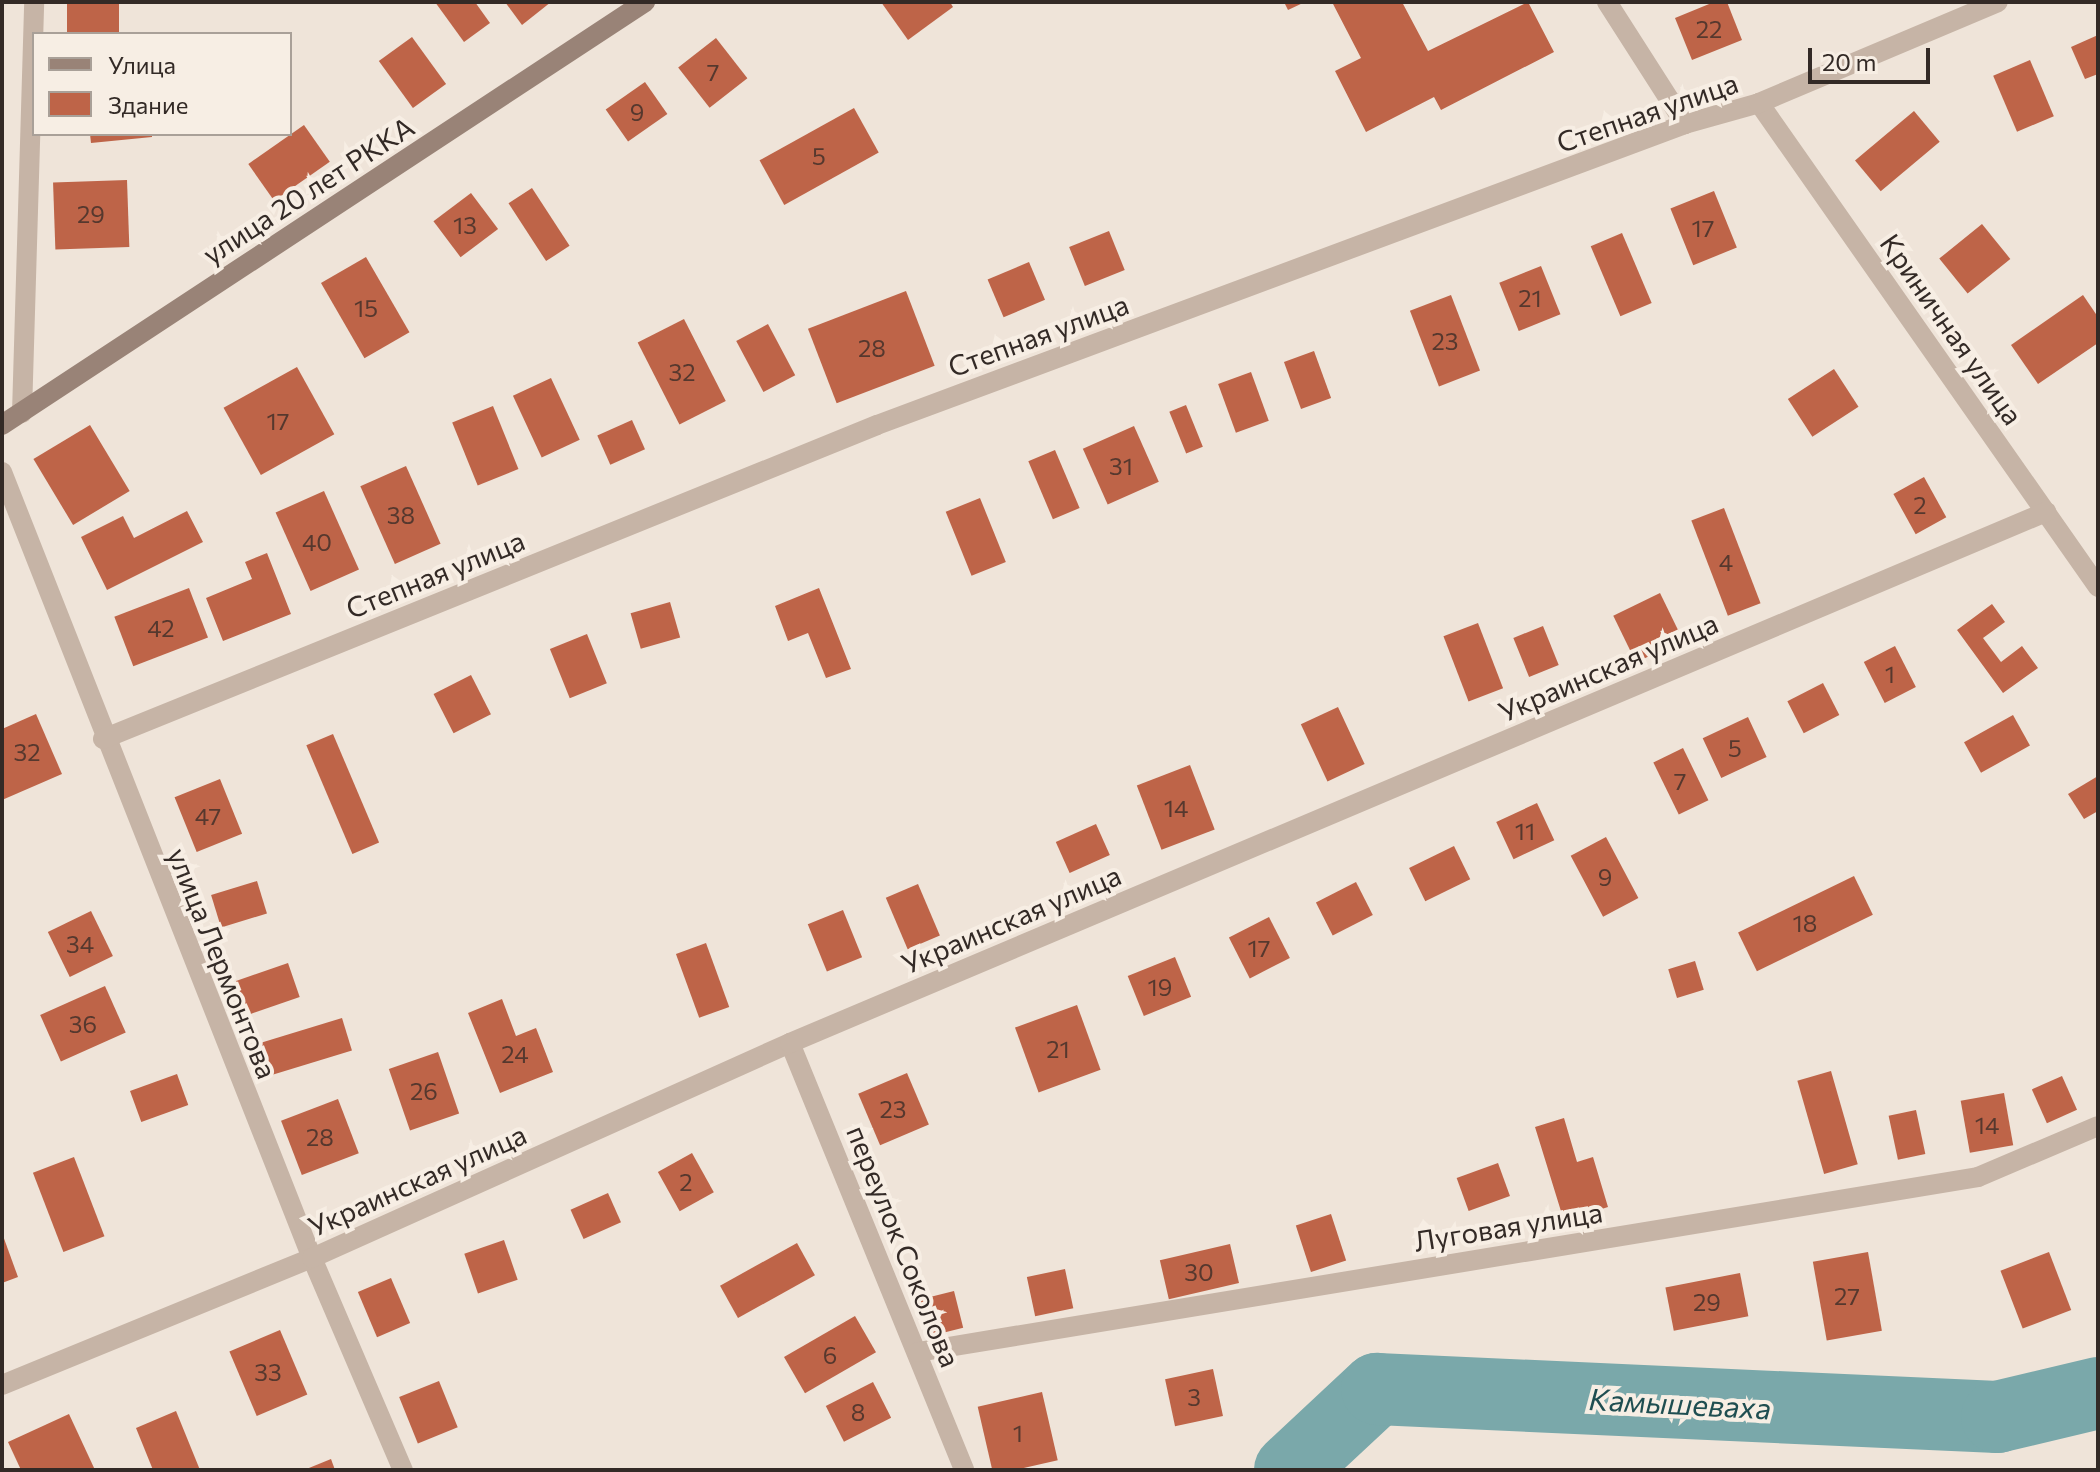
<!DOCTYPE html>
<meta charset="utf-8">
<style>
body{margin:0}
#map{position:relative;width:2100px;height:1472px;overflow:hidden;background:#efe4d9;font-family:Commissioner,sans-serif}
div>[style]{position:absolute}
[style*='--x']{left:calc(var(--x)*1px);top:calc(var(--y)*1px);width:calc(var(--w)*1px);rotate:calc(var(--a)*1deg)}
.river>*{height:72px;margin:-36px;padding:0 36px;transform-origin:36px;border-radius:36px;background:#7aa8aa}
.building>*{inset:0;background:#be6448;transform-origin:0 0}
.street>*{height:20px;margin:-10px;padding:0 10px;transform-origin:10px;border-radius:10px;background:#c6b4a6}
.secondary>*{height:20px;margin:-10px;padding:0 10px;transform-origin:10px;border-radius:10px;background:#998377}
span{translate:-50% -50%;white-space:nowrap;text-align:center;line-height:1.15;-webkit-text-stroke:8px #f7eee4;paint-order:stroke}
.number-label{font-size:24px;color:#56382e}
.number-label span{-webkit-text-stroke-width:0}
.street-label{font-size:28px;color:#332a26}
.water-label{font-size:30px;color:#1f4e51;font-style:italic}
.frame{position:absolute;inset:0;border:4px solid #332a26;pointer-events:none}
.legend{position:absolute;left:32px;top:32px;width:260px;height:104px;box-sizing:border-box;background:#f7eee4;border:2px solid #a9a098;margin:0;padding:10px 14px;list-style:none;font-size:24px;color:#332a26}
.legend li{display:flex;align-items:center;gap:16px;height:40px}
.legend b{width:40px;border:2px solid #a9a098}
.scale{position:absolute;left:1808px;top:48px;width:122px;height:36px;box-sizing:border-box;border:4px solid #332a26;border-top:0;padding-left:10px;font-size:24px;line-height:28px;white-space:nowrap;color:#332a26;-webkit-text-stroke:6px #f7eee4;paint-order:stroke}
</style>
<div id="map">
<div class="river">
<i style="--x:1290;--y:1470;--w:119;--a:-43"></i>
<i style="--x:1377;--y:1389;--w:621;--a:2.59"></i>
<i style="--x:1997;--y:1417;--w:104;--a:-13.4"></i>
</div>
<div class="building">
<i style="left:67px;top:2px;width:52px;height:32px"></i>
<i style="clip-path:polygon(435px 2px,475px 2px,490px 23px,464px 42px)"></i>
<i style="clip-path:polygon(505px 2px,551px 2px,522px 25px)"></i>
<i style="clip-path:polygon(881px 2px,950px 2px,953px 7px,908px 40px)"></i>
<i style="clip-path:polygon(1284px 2px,1305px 2px,1288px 10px)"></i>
<i style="clip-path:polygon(1332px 2px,1402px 2px,1428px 51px,1528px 2px,1554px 52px,1441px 110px,1434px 97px,1366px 132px,1335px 71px,1361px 58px)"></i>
<i style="clip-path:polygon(1714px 2px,1727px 2px,1742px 40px,1692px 60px,1675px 18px)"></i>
<i style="clip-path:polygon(2098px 35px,2098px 74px,2085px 79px,2071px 47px)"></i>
<i style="left:412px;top:37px;width:58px;height:41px;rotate:54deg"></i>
<i style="left:716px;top:38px;width:51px;height:48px;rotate:52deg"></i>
<i style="left:2030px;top:60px;width:61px;height:40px;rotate:67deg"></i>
<i style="left:645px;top:82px;width:39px;height:48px;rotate:55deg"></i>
<i style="left:854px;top:108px;width:51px;height:108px;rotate:61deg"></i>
<i style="left:1914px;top:111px;width:40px;height:77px;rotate:50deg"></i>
<i style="left:304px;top:125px;width:45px;height:68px;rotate:55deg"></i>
<i style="clip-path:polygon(90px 134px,152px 134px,152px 137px,91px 143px)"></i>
<i style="left:127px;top:180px;width:67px;height:74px;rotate:88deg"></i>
<i style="left:532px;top:188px;width:69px;height:28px;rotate:57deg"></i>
<i style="left:1714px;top:191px;width:61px;height:47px;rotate:68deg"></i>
<i style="left:471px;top:193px;width:45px;height:47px;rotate:53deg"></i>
<i style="left:1982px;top:224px;width:45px;height:55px;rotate:51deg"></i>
<i style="left:1109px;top:231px;width:42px;height:43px;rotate:68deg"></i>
<i style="left:1622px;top:233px;width:76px;height:34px;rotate:67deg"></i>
<i style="left:366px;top:257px;width:87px;height:52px;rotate:60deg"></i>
<i style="left:1029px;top:262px;width:41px;height:45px;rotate:67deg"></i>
<i style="left:1541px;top:266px;width:52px;height:45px;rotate:68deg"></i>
<i style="left:906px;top:291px;width:80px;height:105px;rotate:69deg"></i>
<i style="left:1451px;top:295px;width:81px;height:44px;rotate:69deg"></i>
<i style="clip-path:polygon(2083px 295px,2098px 317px,2098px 343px,2038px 384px,2011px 345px)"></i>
<i style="left:684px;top:319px;width:92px;height:52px;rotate:63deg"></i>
<i style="left:768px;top:324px;width:58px;height:36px;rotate:62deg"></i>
<i style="left:1314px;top:351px;width:50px;height:32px;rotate:70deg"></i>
<i style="left:297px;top:367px;width:77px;height:84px;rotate:61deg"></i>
<i style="left:1834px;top:369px;width:45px;height:55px;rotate:57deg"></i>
<i style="left:1251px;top:372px;width:52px;height:35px;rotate:70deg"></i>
<i style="left:551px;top:378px;width:68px;height:42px;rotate:65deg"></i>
<i style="left:1186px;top:405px;width:45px;height:18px;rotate:68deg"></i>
<i style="left:493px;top:406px;width:68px;height:44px;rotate:68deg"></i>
<i style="left:632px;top:420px;width:32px;height:38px;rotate:66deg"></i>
<i style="left:90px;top:425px;width:77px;height:66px;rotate:59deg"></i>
<i style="left:1134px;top:426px;width:61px;height:56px;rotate:66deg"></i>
<i style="left:1055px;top:450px;width:63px;height:29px;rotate:67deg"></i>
<i style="left:406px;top:466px;width:85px;height:50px;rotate:66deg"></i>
<i style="left:1924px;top:477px;width:46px;height:35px;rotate:61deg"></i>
<i style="left:324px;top:491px;width:86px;height:53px;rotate:66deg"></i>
<i style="left:980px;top:498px;width:69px;height:37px;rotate:68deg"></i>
<i style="left:1724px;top:508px;width:102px;height:35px;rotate:69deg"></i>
<i style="clip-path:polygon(187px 511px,203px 542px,107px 590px,81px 537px,123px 516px,134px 538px)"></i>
<i style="clip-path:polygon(267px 553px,291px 614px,223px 641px,206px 598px,252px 579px,245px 562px)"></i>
<i style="left:189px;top:588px;width:53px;height:80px;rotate:69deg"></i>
<i style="clip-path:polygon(819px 588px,851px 669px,826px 678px,808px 633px,788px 641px,775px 606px)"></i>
<i style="left:1660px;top:593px;width:52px;height:52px;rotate:64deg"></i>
<i style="left:670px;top:602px;width:37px;height:41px;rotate:74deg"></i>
<i style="clip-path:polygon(1992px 604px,2005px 622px,1983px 638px,2001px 662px,2022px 646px,2038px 668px,2003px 693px,1957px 630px)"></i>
<i style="left:1478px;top:623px;width:70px;height:37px;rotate:69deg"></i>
<i style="left:1543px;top:626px;width:42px;height:32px;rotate:68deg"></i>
<i style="left:587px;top:634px;width:53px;height:40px;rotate:68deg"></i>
<i style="left:1895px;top:646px;width:46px;height:35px;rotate:63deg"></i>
<i style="left:471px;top:675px;width:44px;height:42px;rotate:63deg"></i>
<i style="left:1823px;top:683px;width:36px;height:40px;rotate:63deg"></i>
<i style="left:1338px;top:707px;width:63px;height:41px;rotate:65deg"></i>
<i style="clip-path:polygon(36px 714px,62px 774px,2px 800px,2px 729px)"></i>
<i style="left:2013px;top:715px;width:35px;height:56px;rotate:61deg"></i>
<i style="left:1748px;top:717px;width:44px;height:50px;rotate:65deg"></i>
<i style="left:333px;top:734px;width:118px;height:29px;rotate:67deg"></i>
<i style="left:1683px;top:748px;width:58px;height:33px;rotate:64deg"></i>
<i style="left:1190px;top:765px;width:69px;height:57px;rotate:69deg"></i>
<i style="clip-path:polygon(2098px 776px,2098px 811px,2084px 819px,2068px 794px)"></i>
<i style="left:220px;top:779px;width:59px;height:49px;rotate:68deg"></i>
<i style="left:1537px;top:803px;width:41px;height:45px;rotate:65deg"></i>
<i style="left:1096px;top:824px;width:34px;height:44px;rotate:66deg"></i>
<i style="left:1606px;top:837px;width:69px;height:40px;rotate:62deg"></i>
<i style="left:1454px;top:846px;width:37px;height:50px;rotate:64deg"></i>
<i style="left:1854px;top:876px;width:43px;height:129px;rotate:64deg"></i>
<i style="left:257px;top:881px;width:34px;height:48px;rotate:73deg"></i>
<i style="left:1356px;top:882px;width:37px;height:45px;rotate:63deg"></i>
<i style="left:918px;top:884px;width:56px;height:35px;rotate:67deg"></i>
<i style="left:843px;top:910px;width:51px;height:38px;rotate:68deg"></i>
<i style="left:91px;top:911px;width:50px;height:48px;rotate:64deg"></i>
<i style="left:1269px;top:917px;width:46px;height:45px;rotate:63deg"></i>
<i style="left:706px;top:943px;width:68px;height:32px;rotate:70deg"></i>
<i style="left:1175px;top:957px;width:43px;height:51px;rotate:68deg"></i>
<i style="left:1695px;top:961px;width:30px;height:28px;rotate:73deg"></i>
<i style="left:288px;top:963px;width:36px;height:55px;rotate:71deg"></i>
<i style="left:105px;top:986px;width:51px;height:71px;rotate:66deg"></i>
<i style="clip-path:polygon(502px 999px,516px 1036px,536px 1028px,553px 1072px,500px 1093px,468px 1013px)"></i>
<i style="left:1077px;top:1005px;width:69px;height:66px;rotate:70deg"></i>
<i style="left:342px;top:1018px;width:34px;height:89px;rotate:73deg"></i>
<i style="left:438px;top:1052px;width:65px;height:52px;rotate:71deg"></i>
<i style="left:1831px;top:1071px;width:97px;height:35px;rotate:74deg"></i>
<i style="left:907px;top:1073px;width:56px;height:53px;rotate:67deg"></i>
<i style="left:177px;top:1074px;width:33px;height:50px;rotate:70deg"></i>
<i style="left:2062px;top:1076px;width:37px;height:33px;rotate:66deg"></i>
<i style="left:2004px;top:1093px;width:53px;height:44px;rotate:80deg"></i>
<i style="left:338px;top:1099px;width:58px;height:61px;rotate:69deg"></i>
<i style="left:1916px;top:1110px;width:45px;height:28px;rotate:78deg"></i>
<i style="clip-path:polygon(1564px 1118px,1577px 1162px,1593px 1157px,1608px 1207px,1564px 1221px,1535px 1127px)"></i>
<i style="left:692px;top:1153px;width:45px;height:39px;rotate:61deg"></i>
<i style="left:74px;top:1157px;width:85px;height:44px;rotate:69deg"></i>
<i style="left:1498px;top:1163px;width:35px;height:44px;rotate:70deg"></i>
<i style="left:608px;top:1193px;width:32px;height:41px;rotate:66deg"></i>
<i style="left:1331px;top:1214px;width:49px;height:37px;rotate:72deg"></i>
<i style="clip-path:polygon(2px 1233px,18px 1277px,2px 1283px)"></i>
<i style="left:504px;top:1240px;width:42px;height:42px;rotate:71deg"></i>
<i style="left:797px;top:1243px;width:37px;height:88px;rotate:61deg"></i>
<i style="left:1230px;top:1244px;width:40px;height:72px;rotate:77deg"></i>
<i style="left:1868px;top:1252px;width:80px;height:56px;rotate:80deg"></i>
<i style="left:2049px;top:1252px;width:62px;height:52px;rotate:69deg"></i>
<i style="left:1065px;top:1269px;width:40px;height:39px;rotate:78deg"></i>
<i style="left:1740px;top:1273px;width:44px;height:76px;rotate:79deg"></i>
<i style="left:391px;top:1278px;width:49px;height:36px;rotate:67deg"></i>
<i style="left:954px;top:1291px;width:38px;height:36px;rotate:76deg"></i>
<i style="left:855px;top:1316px;width:42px;height:82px;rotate:60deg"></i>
<i style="left:280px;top:1330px;width:70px;height:55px;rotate:67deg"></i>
<i style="left:1213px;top:1369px;width:48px;height:49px;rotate:78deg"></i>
<i style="left:439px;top:1381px;width:50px;height:43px;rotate:68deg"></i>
<i style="left:873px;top:1382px;width:40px;height:53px;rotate:63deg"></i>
<i style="left:1042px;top:1392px;width:70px;height:66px;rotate:77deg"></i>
<i style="clip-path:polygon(176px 1411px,200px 1470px,153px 1470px,136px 1428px)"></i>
<i style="clip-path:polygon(69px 1414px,95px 1470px,21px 1470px,8px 1442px)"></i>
<i style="clip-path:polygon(331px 1459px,335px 1470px,304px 1470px)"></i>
</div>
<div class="street">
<i style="--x:1607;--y:2;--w:145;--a:57.4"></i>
<i style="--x:1759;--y:103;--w:591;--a:54.99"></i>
<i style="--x:22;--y:413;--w:411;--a:-88.3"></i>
<i style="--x:2;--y:472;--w:845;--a:68.48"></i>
<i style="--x:312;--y:1258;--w:231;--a:66.8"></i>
<i style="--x:103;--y:739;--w:835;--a:-22.08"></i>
<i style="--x:877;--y:425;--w:862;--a:-20.43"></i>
<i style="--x:1685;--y:124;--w:77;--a:-15.8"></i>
<i style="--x:1759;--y:103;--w:259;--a:-22.9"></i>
<i style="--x:790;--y:1043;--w:461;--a:67.8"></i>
<i style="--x:918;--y:1352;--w:1074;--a:-9.37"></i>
<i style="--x:1978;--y:1177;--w:130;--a:-23"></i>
<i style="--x:2;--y:1385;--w:335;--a:-22.3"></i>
<i style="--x:312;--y:1258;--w:524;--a:-24.22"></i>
<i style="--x:790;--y:1043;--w:1364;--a:-22.92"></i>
</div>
<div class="secondary">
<i style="--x:2;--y:425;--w:770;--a:-33.34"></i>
</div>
<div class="number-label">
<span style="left:1709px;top:29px">22</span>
<span style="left:713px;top:72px">7</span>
<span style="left:637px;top:112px">9</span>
<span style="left:819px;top:156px">5</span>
<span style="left:91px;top:214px">29</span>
<span style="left:465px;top:225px">13</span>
<span style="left:1703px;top:228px">17</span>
<span style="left:1530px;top:298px">21</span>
<span style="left:366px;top:308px">15</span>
<span style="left:1445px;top:341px">23</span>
<span style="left:872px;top:348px">28</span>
<span style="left:682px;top:372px">32</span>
<span style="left:278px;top:421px">17</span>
<span style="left:1121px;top:466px">31</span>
<span style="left:1920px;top:505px">2</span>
<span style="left:401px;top:515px">38</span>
<span style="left:317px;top:542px">40</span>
<span style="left:1726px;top:562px">4</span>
<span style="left:161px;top:628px">42</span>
<span style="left:1890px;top:674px">1</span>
<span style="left:1735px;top:748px">5</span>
<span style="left:27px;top:752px">32</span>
<span style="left:1680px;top:781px">7</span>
<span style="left:1176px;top:808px">14</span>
<span style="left:208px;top:816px">47</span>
<span style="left:1525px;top:831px">11</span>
<span style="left:1605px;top:877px">9</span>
<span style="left:1805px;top:923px">18</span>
<span style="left:80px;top:944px">34</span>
<span style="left:1259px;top:948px">17</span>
<span style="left:1160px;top:987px">19</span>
<span style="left:83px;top:1024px">36</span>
<span style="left:1058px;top:1049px">21</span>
<span style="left:515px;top:1054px">24</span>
<span style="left:424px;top:1091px">26</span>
<span style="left:893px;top:1109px">23</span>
<span style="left:1987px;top:1125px">14</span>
<span style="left:320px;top:1137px">28</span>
<span style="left:686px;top:1182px">2</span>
<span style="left:1199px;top:1272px">30</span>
<span style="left:1847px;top:1296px">27</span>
<span style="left:1707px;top:1302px">29</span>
<span style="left:830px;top:1355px">6</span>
<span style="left:268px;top:1372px">33</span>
<span style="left:1194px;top:1397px">3</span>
<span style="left:858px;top:1412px">8</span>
<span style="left:1018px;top:1433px">1</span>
</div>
<div class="street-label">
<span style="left:1647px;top:112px;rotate:-19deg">Степная улица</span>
<span style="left:308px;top:190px;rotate:-33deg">улица 20 лет РККА</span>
<span style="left:1952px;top:329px;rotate:55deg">Криничная улица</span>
<span style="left:1038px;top:335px;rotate:-20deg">Степная улица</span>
<span style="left:435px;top:574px;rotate:-22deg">Степная улица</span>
<span style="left:1608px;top:667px;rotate:-23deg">Украинская улица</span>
<span style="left:1011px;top:919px;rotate:-23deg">Украинская улица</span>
<span style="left:223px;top:963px;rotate:68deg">улица Лермонтова</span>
<span style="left:417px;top:1180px;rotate:-24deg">Украинская улица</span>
<span style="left:1508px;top:1226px;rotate:-9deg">Луговая улица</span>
<span style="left:904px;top:1246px;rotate:68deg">переулок Соколова</span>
</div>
<div class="water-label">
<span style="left:1680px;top:1403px;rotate:3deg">Камышеваха</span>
</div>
<div class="frame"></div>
<ul class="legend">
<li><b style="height:10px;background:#998377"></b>Улица</li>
<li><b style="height:22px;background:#be6448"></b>Здание</li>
</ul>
<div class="scale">20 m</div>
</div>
